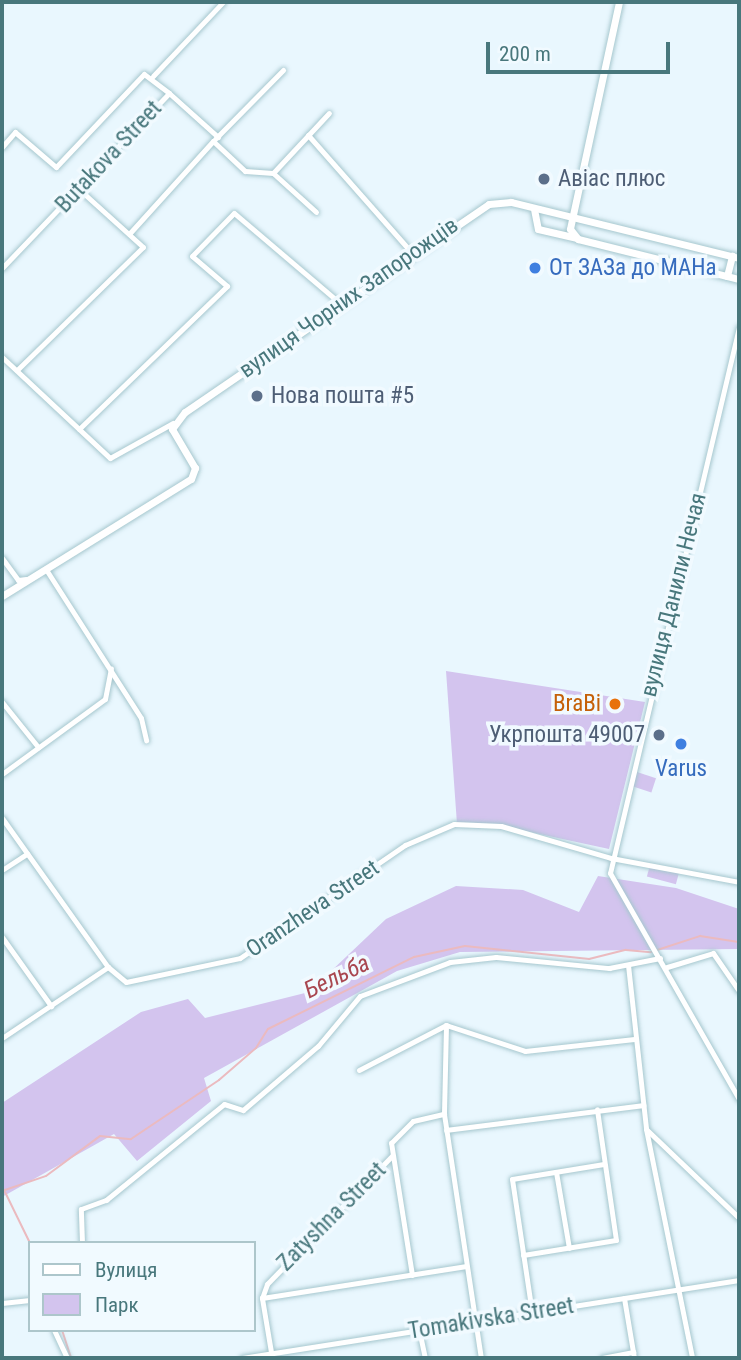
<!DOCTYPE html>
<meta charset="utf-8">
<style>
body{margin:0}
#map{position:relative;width:741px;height:1360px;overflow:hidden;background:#e9f7fe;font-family:"Roboto Condensed",sans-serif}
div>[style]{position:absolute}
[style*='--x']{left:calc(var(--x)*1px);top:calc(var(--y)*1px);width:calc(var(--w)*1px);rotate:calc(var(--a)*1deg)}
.green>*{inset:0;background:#d3c4ee;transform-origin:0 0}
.stream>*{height:2px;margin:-1px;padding:0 1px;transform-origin:1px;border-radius:1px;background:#ebbabf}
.roads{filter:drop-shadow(0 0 2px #a6c7ce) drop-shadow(0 0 2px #a6c7ce)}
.street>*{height:5px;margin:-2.5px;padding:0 2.5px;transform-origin:2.5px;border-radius:2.5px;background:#fff}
.secondary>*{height:7px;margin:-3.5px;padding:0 3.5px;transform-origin:3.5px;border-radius:3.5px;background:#fff}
.dots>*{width:19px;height:19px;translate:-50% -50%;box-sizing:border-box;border:4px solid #f1faff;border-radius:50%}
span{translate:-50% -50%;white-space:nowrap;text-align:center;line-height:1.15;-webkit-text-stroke:7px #f1faff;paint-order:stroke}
.street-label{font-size:23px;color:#48777c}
.service-label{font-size:23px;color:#4e5e75}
.left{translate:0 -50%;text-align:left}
.right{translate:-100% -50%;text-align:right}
.shop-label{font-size:23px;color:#366cbe}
.food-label{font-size:23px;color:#c56008}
.water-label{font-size:24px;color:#a94750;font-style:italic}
.frame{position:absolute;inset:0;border:4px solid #48777c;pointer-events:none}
.legend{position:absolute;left:28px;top:1241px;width:228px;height:91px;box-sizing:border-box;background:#f1faff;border:2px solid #adc6cb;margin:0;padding:9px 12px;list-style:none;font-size:21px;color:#48777c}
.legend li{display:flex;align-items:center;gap:14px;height:35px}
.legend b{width:35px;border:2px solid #adc6cb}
.scale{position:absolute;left:486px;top:42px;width:184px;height:32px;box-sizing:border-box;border:4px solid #48777c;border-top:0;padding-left:9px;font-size:21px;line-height:24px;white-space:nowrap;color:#48777c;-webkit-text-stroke:5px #f1faff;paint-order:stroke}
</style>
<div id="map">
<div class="green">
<i style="clip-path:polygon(446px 671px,645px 702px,609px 849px,497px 825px,457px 824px)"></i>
<i style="left:637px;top:772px;width:20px;height:15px;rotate:18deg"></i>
<i style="left:650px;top:865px;width:30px;height:12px;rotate:15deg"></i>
<i style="clip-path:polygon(598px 876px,676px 888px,739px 909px,739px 949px,460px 952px,397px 971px,204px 1078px,211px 1101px,137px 1161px,114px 1134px,2px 1197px,2px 1103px,141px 1012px,188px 999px,205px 1018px,309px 992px,386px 919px,456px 886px,523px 890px,579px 912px)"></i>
</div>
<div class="stream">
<i style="--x:2;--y:1191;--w:46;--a:-18.8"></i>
<i style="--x:46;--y:1176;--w:67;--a:-36.5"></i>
<i style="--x:100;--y:1136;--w:31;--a:6"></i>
<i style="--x:131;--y:1139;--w:106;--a:-33.8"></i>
<i style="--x:219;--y:1080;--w:49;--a:-40.9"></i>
<i style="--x:256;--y:1048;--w:22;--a:-58"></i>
<i style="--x:268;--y:1029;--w:163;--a:-26.3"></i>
<i style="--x:414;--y:957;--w:52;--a:-12.2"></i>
<i style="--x:465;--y:946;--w:125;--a:6"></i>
<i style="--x:589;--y:959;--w:38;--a:-14"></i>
<i style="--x:626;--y:950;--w:25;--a:5"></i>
<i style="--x:651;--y:952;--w:52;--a:-18.1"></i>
<i style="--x:700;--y:936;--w:39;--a:9"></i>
<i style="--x:5;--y:1192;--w:57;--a:63.9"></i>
<i style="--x:62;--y:1330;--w:29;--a:72"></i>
</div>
<div class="roads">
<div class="street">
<i style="--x:153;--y:76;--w:102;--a:-46.6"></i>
<i style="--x:308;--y:135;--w:156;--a:48.6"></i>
<i style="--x:215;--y:139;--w:97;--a:-45.4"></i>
<i style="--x:2;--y:147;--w:20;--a:-49"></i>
<i style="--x:15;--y:132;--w:54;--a:40.5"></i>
<i style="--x:56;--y:167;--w:128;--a:-46.6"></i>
<i style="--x:144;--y:74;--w:31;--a:37"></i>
<i style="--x:273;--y:173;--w:58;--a:42.2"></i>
<i style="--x:129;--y:234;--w:125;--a:-47.9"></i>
<i style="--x:213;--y:141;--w:44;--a:43.2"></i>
<i style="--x:245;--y:171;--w:28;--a:4"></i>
<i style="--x:273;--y:173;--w:82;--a:-47"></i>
<i style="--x:2;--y:268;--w:242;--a:-46.3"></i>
<i style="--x:169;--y:93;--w:66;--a:41.9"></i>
<i style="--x:739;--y:327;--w:561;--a:103.29"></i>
<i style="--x:610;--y:873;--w:260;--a:60.3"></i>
<i style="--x:2;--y:357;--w:148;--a:43.1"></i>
<i style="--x:110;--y:458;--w:72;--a:-29.1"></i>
<i style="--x:17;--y:370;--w:176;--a:-44.3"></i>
<i style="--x:143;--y:247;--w:85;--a:-137.9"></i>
<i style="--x:79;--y:429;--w:206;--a:-44"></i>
<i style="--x:227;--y:286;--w:46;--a:-139.4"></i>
<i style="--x:192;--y:256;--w:60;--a:-45.7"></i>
<i style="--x:234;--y:213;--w:142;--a:40.4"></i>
<i style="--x:2;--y:558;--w:27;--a:54"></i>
<i style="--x:18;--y:580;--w:8;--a:-7"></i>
<i style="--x:47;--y:571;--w:174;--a:57.4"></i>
<i style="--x:141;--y:718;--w:23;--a:77"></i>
<i style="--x:2;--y:702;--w:58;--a:51.3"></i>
<i style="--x:2;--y:774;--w:127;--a:-36.1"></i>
<i style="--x:105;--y:699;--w:31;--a:-79"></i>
<i style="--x:2;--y:818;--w:183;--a:54.6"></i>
<i style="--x:108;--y:967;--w:23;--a:40"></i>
<i style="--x:126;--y:982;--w:116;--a:-11.9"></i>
<i style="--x:240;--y:958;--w:200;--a:-34.4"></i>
<i style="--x:405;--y:845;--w:53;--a:-23.2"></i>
<i style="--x:454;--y:824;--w:47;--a:2.4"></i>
<i style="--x:501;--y:826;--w:115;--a:16.2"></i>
<i style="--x:611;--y:858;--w:130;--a:10.6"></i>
<i style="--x:2;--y:870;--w:30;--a:-33"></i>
<i style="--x:2;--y:937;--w:85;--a:54.6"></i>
<i style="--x:628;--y:965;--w:165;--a:83.7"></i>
<i style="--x:646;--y:1129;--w:129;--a:43.7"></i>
<i style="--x:667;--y:967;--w:48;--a:-16.9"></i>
<i style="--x:713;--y:953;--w:46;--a:55.6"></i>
<i style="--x:446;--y:1025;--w:89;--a:91.3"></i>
<i style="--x:444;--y:1114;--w:247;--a:81.4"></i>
<i style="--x:2;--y:1038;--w:128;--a:-33.8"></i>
<i style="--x:359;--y:1070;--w:98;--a:-27.3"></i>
<i style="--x:446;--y:1025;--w:83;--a:18.2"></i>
<i style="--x:525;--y:1051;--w:110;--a:-6.3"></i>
<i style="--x:646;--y:1129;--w:234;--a:78.6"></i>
<i style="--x:446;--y:1130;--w:199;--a:-7.2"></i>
<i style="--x:556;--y:1172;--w:77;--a:80.3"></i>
<i style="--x:82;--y:1243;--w:34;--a:-92"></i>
<i style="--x:81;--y:1209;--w:27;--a:-20"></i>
<i style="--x:106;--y:1200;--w:152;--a:-39.1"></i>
<i style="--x:224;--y:1104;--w:20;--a:18"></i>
<i style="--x:243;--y:1110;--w:99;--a:-40.5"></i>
<i style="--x:318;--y:1046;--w:65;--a:-50"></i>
<i style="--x:360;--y:996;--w:96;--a:-20.7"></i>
<i style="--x:450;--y:962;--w:46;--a:-6.2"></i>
<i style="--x:496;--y:957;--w:114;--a:5.6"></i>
<i style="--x:609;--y:968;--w:52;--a:-11.1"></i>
<i style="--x:523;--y:1255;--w:94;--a:-9.2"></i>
<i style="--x:616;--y:1240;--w:132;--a:-98.3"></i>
<i style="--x:412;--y:1275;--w:134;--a:-99"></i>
<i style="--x:391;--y:1143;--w:31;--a:-45"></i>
<i style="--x:413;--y:1121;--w:32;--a:-13"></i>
<i style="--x:262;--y:1298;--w:207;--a:-8.9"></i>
<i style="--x:624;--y:1298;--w:61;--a:80.5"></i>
<i style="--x:2;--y:1303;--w:28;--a:-6"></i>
<i style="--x:532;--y:1313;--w:135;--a:-98.5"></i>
<i style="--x:512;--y:1179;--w:93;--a:-9.3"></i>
<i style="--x:54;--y:1330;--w:31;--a:65"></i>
<i style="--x:419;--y:1330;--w:29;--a:78"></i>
<i style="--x:242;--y:1358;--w:503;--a:-8.92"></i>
<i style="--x:272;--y:1358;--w:61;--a:-99.5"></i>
<i style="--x:262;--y:1298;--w:15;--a:-70"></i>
<i style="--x:267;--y:1284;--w:179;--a:-45.7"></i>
<i style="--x:602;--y:1358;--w:32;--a:-11"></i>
</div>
<div class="secondary">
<i style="--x:619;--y:2;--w:232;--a:102.2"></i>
<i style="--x:570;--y:229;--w:13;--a:51"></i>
<i style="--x:578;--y:239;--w:166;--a:14"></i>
<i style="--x:534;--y:209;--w:20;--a:79"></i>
<i style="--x:538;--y:229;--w:39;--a:13"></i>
<i style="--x:727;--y:276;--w:21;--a:-76"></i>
<i style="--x:2;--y:596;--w:222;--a:-31.8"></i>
<i style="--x:191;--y:479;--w:12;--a:-70"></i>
<i style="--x:195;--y:468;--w:45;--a:-120.5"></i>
<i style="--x:172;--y:429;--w:21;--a:-53"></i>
<i style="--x:185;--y:412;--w:368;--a:-34.4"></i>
<i style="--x:489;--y:204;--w:22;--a:-5"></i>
<i style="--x:511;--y:202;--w:235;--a:13.8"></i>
</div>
</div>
<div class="dots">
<i style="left:544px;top:179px;background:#5c6f8a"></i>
<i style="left:535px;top:268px;background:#3f7fe0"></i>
<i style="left:257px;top:396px;background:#5c6f8a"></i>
<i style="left:615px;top:704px;background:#e8710a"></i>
<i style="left:659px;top:735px;background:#5c6f8a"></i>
<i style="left:681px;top:744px;background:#3f7fe0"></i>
</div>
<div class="street-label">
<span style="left:109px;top:157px;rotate:-47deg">Butakova Street</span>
<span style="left:349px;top:298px;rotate:-35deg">вулиця Чорних Запорожців</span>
<span style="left:674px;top:595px;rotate:-76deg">вулиця Данили Нечая</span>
<span style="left:313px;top:909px;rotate:-34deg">Oranzheva Street</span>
<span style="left:332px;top:1217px;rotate:-45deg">Zatyshna Street</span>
<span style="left:491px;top:1319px;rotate:-9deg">Tomakivska Street</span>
</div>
<div class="service-label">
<span class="left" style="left:558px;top:179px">Авіас плюс</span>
<span class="left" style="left:271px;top:396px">Нова пошта #5</span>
<span class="right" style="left:645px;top:735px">Укрпошта 49007</span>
</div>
<div class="shop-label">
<span class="left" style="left:549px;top:268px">От ЗАЗа до МАНа</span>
<span style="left:681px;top:769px">Varus</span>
</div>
<div class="food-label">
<span class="right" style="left:601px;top:704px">BraBi</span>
</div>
<div class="water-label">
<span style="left:337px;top:977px;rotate:-26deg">Бельба</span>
</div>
<div class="frame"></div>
<ul class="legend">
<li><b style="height:9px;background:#fff"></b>Вулиця</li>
<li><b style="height:19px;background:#d3c4ee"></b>Парк</li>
</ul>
<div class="scale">200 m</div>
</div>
